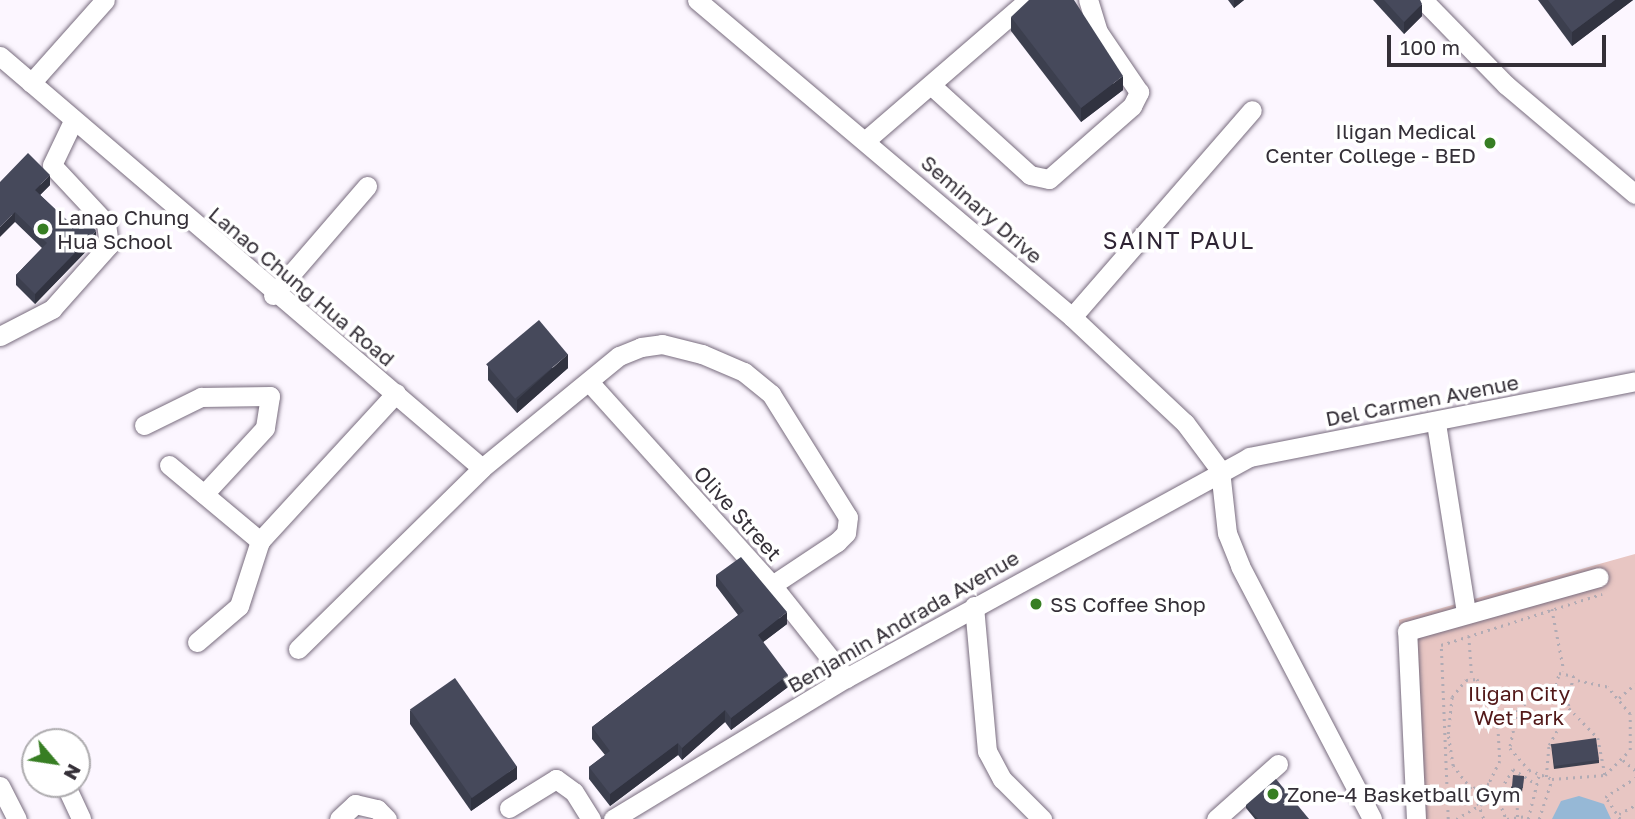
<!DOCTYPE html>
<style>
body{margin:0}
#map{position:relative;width:1635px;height:819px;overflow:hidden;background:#fcf6ff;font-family:"Golos Text",sans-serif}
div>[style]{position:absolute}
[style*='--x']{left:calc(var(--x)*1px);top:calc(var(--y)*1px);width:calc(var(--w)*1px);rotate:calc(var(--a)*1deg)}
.green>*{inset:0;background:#e8c6c3}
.water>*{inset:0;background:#96b8d6}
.path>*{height:2.5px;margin-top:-1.25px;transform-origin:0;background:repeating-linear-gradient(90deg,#b1abb4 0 2px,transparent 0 7px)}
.roads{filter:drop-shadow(0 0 2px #786c7e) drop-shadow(0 0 2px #786c7e)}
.minor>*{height:19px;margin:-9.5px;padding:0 9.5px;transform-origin:9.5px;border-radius:9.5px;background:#fff}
.wall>*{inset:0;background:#3c3f4e}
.shaded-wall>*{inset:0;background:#313340}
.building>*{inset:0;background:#46495b;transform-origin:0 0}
.dots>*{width:19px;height:19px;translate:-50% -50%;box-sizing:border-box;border:4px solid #fff;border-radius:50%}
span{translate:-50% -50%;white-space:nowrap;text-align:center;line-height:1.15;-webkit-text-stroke:7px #fff;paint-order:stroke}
.poi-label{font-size:21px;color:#342f37}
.right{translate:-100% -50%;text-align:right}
.left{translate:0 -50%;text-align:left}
.street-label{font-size:21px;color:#342f37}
.park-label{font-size:21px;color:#521818}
.neighbourhood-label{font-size:23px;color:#2f2434;letter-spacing:2px}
.north{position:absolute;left:21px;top:728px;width:70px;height:70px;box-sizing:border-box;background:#fff;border:2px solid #aeacaf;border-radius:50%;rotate:119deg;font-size:19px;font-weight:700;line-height:28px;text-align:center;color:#342f37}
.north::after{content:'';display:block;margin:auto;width:24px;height:32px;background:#377e23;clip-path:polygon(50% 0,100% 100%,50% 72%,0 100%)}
.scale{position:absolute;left:1387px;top:35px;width:219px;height:32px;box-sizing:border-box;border:4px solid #342f37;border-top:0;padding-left:9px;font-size:21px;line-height:24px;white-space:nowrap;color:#342f37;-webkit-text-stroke:5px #fff;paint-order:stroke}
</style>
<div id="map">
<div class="green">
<i style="clip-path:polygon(1635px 554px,1635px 819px,1409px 819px,1399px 620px)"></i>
</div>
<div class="water">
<i style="clip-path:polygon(1579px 796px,1604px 804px,1611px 819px,1552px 819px,1561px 801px)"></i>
</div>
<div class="path">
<i style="--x:1552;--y:609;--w:63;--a:79"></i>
<i style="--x:1469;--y:636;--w:42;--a:85.9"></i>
<i style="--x:1477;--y:679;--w:34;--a:53"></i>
<i style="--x:1497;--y:706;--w:55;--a:86.9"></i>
<i style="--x:1500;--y:761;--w:25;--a:116"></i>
<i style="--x:1489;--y:784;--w:19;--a:164"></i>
<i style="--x:1471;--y:789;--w:29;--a:-128"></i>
<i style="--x:1453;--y:766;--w:32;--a:-99"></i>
<i style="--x:1448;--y:734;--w:37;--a:-84"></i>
<i style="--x:1452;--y:697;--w:22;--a:-51"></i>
<i style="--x:1466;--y:680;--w:11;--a:-5"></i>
<i style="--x:1556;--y:685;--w:12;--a:-76"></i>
<i style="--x:1559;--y:673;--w:15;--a:11"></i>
<i style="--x:1574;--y:676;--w:12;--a:104"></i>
<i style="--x:1571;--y:688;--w:29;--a:174"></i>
<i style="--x:1542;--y:691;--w:31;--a:142"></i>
<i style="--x:1518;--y:710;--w:39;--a:102"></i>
<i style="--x:1510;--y:748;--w:29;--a:49"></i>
<i style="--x:1529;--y:770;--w:25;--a:21"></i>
<i style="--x:1552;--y:779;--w:53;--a:-4.3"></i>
<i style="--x:1605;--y:775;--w:35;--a:-45"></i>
<i style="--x:1630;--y:750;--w:36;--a:-90"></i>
<i style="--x:1630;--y:714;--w:35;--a:-130"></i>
<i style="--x:1607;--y:687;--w:33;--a:-168"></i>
<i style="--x:1567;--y:690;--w:17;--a:83"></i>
<i style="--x:1619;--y:698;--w:21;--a:-41"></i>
<i style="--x:1623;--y:760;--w:16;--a:40"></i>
<i style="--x:1546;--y:777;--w:32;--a:-85"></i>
<i style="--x:1549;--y:745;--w:42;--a:-61.6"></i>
<i style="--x:1569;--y:708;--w:42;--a:46"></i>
<i style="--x:1598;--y:738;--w:38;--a:79"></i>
<i style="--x:1517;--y:794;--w:23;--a:88"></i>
<i style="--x:1497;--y:795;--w:26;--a:69"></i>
<i style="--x:1478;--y:803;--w:17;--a:69"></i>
<i style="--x:1619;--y:814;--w:18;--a:-29"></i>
<i style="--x:1448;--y:819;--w:174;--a:-92.3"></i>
<i style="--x:1441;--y:645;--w:169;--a:-17.6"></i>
<i style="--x:1456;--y:819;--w:48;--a:-30.3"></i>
<i style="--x:1497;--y:795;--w:31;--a:-58"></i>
<i style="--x:1513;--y:769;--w:27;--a:33"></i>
<i style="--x:1507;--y:819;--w:20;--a:-9"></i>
<i style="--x:1528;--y:819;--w:45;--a:-76"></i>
<i style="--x:1539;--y:819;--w:42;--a:-72"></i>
<i style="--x:1620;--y:819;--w:27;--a:-124"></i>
<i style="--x:1605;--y:797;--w:36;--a:-32"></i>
</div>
<div class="roads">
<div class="minor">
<i style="--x:697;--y:0;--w:491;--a:40.2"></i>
<i style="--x:1072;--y:317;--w:155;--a:43.2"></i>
<i style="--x:1185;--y:423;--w:59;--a:53.3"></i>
<i style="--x:1423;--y:0;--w:119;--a:45.7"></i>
<i style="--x:1506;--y:85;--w:169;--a:40.2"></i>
<i style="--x:0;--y:56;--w:634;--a:40.52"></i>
<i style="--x:31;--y:83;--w:111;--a:-48.3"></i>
<i style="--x:932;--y:86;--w:132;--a:42.2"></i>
<i style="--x:1030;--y:175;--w:19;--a:12"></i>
<i style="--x:1049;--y:179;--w:111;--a:-41.3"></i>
<i style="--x:1132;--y:106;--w:16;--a:-63"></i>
<i style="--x:1139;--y:92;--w:73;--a:-124.3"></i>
<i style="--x:1098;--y:32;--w:34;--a:-107"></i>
<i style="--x:866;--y:140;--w:214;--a:-40.8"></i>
<i style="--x:273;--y:295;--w:144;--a:-49.2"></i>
<i style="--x:1072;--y:317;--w:274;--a:-49"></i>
<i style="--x:0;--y:336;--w:59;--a:-27.4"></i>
<i style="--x:52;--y:309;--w:86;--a:-48.3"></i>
<i style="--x:109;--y:245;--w:22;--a:-98"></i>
<i style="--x:106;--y:223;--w:79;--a:-133"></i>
<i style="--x:52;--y:165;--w:49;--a:-64.5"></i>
<i style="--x:590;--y:383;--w:272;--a:48"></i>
<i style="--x:772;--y:585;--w:119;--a:51.5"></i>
<i style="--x:1436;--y:423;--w:191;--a:81"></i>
<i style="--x:144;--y:425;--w:64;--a:-26.2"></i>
<i style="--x:201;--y:397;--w:69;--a:-0.8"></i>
<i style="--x:270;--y:396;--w:32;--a:99"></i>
<i style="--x:265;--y:428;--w:90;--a:132.7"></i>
<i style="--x:169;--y:465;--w:119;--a:39.9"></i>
<i style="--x:1220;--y:470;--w:63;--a:83.7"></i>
<i style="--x:1227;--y:533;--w:35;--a:68"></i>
<i style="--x:1240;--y:566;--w:285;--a:62.4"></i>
<i style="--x:974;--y:606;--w:146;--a:84.9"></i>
<i style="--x:987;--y:751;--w:32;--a:62"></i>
<i style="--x:1002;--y:779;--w:57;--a:45"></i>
<i style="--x:197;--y:642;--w:55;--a:-40.6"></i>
<i style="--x:239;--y:606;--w:68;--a:-72.1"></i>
<i style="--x:260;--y:541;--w:201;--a:-47.4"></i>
<i style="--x:298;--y:649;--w:258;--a:-44.5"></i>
<i style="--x:482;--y:468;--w:177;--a:-39.3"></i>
<i style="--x:619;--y:356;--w:24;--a:-22"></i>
<i style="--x:641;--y:347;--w:21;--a:-8"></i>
<i style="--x:662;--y:344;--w:41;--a:14"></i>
<i style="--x:702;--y:354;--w:46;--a:23.2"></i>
<i style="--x:744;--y:372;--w:35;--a:39"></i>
<i style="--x:771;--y:394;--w:145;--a:58"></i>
<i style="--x:848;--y:517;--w:16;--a:97"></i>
<i style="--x:846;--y:533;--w:13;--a:135"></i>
<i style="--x:837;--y:542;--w:78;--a:146.5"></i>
<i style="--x:65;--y:784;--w:38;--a:65"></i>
<i style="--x:0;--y:786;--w:37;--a:63"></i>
<i style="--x:509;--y:808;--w:55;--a:-31.7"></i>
<i style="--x:556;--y:779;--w:22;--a:36"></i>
<i style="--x:574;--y:792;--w:32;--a:58"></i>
<i style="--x:339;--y:819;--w:22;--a:-43"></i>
<i style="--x:355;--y:804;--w:23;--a:13"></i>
<i style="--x:377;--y:809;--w:14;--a:45"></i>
<i style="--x:613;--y:819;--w:272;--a:-31.2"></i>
<i style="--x:846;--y:678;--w:460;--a:-28.7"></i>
<i style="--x:1249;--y:457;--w:393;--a:-11.1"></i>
<i style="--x:1216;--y:819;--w:83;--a:-41.6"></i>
<i style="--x:1416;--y:819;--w:188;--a:-92.7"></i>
<i style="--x:1407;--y:631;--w:199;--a:-15.7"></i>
</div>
</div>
<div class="wall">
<i style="clip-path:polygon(1228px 0,1244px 0,1234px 8px)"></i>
<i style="clip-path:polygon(1373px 0,1420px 0,1422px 16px,1404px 34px)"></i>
<i style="clip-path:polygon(1538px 0,1633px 0,1572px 46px)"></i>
<i style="clip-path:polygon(1011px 17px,1123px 90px,1081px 122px,1011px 31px)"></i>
<i style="clip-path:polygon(0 182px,50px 185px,40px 195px,72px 225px,96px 241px,35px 304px,16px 285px,16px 275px,42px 248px,15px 222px)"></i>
<i style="clip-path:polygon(488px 366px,568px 368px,517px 413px,488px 380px)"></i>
<i style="clip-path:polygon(716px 575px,787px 624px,763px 642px,788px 687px,731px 730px,725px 722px,682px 760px,678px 755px,610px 806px,589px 779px,589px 767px,605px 755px,592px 739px,592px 727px,738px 615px,716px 586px)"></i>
<i style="clip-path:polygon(410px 710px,517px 779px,471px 811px,410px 724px)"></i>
<i style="clip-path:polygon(1551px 744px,1599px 760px,1599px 763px,1554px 769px)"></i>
<i style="clip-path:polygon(1524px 776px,1522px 792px,1511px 790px,1511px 787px)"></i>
<i style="clip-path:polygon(1246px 805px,1309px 819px,1255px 819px,1246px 808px)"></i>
</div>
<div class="shaded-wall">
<i style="clip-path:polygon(1234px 0,1244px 0,1234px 8px)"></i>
<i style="clip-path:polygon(1615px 0,1633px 0,1572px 46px,1572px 32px)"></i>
<i style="clip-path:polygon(1422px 4px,1422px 16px,1404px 34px,1404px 22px)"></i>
<i style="clip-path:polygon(1123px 76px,1123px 90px,1081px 122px,1081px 108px)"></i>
<i style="clip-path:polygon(50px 175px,50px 185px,35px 200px,35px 190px)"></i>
<i style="clip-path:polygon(15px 212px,15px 222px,0 237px,0 227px)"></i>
<i style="clip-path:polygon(96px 231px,96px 241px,35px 304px,35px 294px)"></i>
<i style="clip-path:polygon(568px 354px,568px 368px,517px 413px,517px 400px)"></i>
<i style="clip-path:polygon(787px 612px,787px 624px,758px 646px,758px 635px)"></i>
<i style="clip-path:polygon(788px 675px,788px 687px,731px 730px,731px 718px)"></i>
<i style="clip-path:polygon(725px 710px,725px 722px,682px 760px,682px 748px)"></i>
<i style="clip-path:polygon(678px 743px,678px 755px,610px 806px,610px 794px)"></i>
<i style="clip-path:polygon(517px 766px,517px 779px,471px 811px,471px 798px)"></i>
</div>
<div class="building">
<i style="clip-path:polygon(1029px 0,1074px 0,1123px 76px,1081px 108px,1011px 17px)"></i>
<i style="clip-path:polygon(1384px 0,1420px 0,1422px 4px,1404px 22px)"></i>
<i style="clip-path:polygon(1548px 0,1615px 0,1572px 32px)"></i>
<i style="clip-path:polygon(28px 153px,50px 175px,35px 190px,72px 225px,84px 212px,96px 231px,35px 294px,16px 275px,47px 243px,15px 212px,0 227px,0 182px)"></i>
<i style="left:539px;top:320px;width:45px;height:69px;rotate:50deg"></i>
<i style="clip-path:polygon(741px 557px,787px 612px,758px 635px,788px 675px,731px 718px,725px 710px,682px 748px,678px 743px,610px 794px,589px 767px,610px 751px,592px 727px,744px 611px,716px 575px)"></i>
<i style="left:455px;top:678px;width:108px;height:55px;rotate:55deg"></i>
<i style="left:1596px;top:738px;width:22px;height:45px;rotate:82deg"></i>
<i style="left:1513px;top:775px;width:11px;height:12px;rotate:5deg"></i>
<i style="clip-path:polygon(1276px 779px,1309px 819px,1258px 819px,1246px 805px)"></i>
</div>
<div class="dots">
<i style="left:1490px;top:143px;background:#377e23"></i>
<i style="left:43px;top:229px;background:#377e23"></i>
<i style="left:1036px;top:604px;background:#377e23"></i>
<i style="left:1273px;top:794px;background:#377e23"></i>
</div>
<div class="poi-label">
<span class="right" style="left:1476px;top:143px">Iligan Medical<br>Center College - BED</span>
<span class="left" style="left:57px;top:229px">Lanao Chung<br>Hua School</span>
<span class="left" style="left:1050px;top:604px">SS Coffee Shop</span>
<span class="left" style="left:1287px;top:794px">Zone-4 Basketball Gym</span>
</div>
<div class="street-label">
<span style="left:982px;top:209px;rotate:41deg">Seminary Drive</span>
<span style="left:302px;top:286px;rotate:40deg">Lanao Chung Hua Road</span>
<span style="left:1422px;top:400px;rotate:-11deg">Del Carmen Avenue</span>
<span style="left:738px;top:513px;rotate:48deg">Olive Street</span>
<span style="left:903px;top:621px;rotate:-30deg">Benjamin Andrada Avenue</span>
</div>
<div class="park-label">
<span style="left:1519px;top:705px">Iligan City<br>Wet Park</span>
</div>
<div class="neighbourhood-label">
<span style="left:1179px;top:240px">SAINT PAUL</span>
</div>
<div class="north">N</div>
<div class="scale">100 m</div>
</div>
